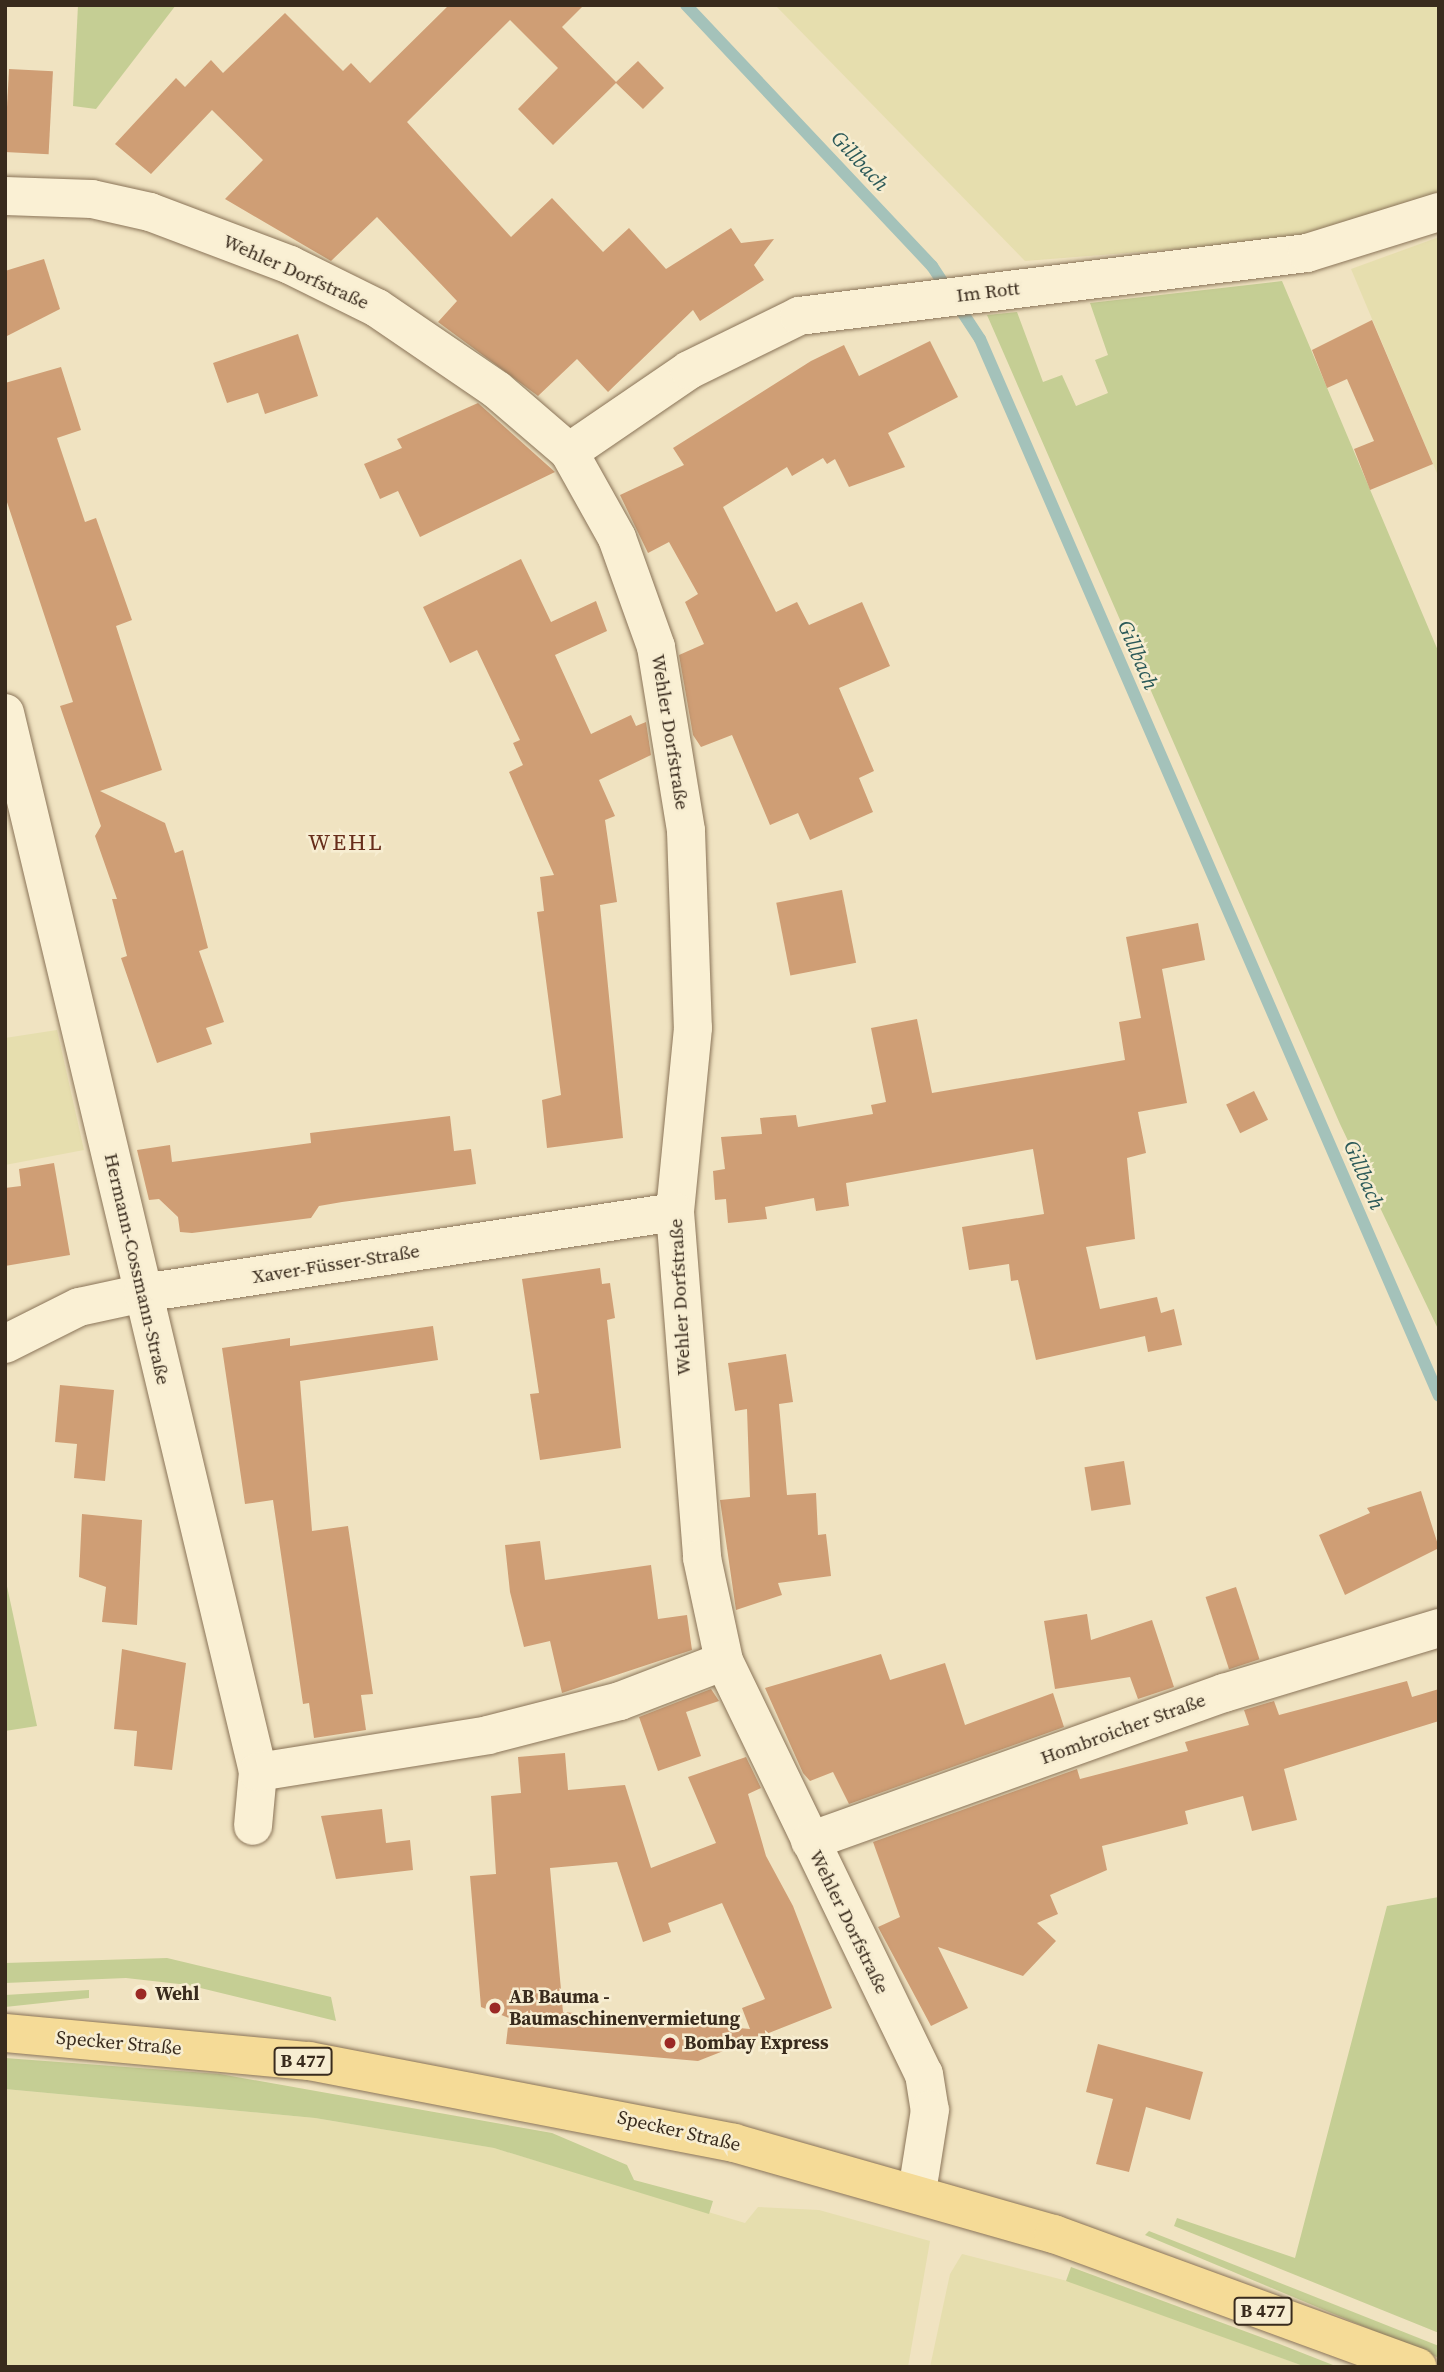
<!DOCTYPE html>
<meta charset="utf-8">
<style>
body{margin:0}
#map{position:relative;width:1444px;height:2372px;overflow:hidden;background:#f0e3c1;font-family:"Source Serif 4",serif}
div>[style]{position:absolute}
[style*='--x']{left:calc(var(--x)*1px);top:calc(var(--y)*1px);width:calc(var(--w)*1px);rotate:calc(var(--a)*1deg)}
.farmland>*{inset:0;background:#e6deae}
.green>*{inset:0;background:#c5ce94}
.stream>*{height:12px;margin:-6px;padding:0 6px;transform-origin:6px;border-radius:6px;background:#a4c2ba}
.building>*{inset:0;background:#cf9e75;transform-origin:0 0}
.roads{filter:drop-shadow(0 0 2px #8a7458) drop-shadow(0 0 2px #8a7458)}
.minor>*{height:38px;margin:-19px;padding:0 19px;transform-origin:19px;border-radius:19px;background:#faf0d4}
.major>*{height:38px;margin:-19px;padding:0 19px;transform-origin:19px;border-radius:19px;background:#f5db97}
.dots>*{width:19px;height:19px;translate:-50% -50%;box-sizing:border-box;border:4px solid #f7edd1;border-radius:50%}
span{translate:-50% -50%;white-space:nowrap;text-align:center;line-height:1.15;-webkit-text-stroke:5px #f7edd1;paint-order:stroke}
.shield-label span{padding:2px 5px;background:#f7edd1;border:2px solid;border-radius:5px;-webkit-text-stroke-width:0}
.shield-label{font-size:18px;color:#392b1d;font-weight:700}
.street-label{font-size:19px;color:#392b1d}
.poi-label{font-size:19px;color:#392b1d;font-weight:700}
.left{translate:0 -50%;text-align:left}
.water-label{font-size:21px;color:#2b5958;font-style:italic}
.quarter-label{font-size:23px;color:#672d1a;letter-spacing:2px}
.frame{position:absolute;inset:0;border:7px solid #392b1d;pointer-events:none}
</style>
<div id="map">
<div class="farmland">
<i style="clip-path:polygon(775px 5px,1439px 5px,1439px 195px,1317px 238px,1025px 261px)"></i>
<i style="clip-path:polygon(1439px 237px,1439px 478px,1351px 269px)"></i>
<i style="clip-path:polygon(57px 1030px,84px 1150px,5px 1165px,5px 1038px)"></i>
<i style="clip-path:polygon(5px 2089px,315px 2118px,494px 2148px,745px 2223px,758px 2207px,819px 2210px,930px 2241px,908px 2367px,5px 2367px)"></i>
<i style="clip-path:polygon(962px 2254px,1079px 2284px,1306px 2367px,930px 2367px,950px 2274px)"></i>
</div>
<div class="green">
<i style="clip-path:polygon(78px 5px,176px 5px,96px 109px,73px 106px)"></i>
<i style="clip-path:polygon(1282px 281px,1439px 653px,1439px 1331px,1340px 1124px,987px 315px,1017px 312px,1043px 382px,1062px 375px,1076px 406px,1108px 393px,1095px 360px,1108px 355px,1090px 303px)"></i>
<i style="clip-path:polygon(5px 1577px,37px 1726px,5px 1731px)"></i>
<i style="clip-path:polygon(1439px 1897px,1439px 2333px,1174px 2226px,1177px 2218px,1295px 2258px,1387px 1906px)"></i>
<i style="clip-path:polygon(167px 1958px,331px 1997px,336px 2021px,188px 1985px,126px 1978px,5px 1983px,5px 1963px)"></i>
<i style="clip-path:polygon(89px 1990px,89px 1998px,5px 2007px,5px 1995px)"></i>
<i style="clip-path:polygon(5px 2058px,220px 2074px,552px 2133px,627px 2165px,634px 2180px,713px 2201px,709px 2214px,494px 2148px,315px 2118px,5px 2089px)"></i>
<i style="clip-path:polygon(1149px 2231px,1439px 2346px,1439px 2358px,1145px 2235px)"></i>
<i style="clip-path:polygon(1071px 2267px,1277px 2343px,1338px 2367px,1306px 2367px,1066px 2281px)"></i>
</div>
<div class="stream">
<i style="--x:686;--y:5;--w:359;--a:46.7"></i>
<i style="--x:932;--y:266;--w:87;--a:56.7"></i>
<i style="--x:980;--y:339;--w:1152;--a:66.53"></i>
</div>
<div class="building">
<i style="clip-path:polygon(449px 5px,584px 5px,562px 27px,616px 82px,638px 61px,664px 88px,643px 109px,616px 83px,553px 145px,518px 109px,558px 68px,510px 20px,407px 122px,511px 237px,552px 198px,603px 252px,629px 228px,666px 269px,731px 228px,741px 243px,774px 239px,754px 265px,764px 280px,700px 321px,693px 310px,608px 392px,577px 359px,538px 396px,438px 322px,457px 301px,377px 217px,331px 261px,225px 199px,263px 160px,212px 110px,151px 174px,115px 144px,176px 78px,185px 87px,211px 60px,223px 73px,285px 13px,343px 71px,351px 63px,370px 83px)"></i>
<i style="left:9px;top:69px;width:44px;height:83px;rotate:3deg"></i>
<i style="clip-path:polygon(44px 259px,60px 309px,5px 337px,5px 271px)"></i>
<i style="clip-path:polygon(1372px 320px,1433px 464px,1370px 490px,1354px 449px,1374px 441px,1347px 379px,1327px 388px,1312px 350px)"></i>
<i style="clip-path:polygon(298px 334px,318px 396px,265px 414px,258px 393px,227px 403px,213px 363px)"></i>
<i style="clip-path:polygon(930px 341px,958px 397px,888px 433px,905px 467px,849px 487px,835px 459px,827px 464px,823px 458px,792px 476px,787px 467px,723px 507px,776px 612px,797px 602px,809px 625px,862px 602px,890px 666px,839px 688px,874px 771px,859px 778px,873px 812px,810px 840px,798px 813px,770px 825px,732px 735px,701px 747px,693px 735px,679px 655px,704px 644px,685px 602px,698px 594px,669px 542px,648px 553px,620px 495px,684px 465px,673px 448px,811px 361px,844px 345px,859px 376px)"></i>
<i style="clip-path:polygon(61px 367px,81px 430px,57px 438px,85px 522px,96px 518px,132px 620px,116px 626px,162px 770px,100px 791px,165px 823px,175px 853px,183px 850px,208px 948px,199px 951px,224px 1022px,206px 1028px,212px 1044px,157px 1063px,121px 958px,127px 956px,112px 899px,117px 899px,95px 836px,101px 826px,60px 706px,73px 702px,5px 496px,5px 383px)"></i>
<i style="clip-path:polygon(478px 403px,555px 472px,420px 537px,398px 491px,380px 499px,364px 464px,402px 448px,397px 439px)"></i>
<i style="clip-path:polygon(521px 559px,551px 622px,596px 601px,607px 631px,555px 655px,591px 734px,631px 715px,636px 726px,646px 722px,651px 755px,599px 780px,615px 816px,605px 820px,617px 902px,600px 905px,623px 1138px,547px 1148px,542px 1100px,561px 1095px,537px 912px,544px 911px,540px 877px,554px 875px,509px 772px,523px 765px,513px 743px,520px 740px,477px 650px,450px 663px,423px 607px)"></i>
<i style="left:842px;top:890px;width:74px;height:67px;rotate:79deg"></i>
<i style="clip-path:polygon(1198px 923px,1205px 960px,1162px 969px,1187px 1103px,1138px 1112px,1146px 1153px,1127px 1158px,1135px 1239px,1086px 1247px,1100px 1309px,1157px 1297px,1161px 1313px,1174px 1309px,1182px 1345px,1148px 1352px,1145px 1336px,1036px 1360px,1018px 1280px,1011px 1281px,1009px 1264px,969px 1270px,962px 1227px,1044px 1214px,1033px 1149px,846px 1183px,849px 1206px,816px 1211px,814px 1198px,765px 1207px,767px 1219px,728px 1223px,726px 1199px,715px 1200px,713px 1171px,725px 1169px,721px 1137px,762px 1134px,760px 1118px,796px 1115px,798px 1127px,873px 1114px,871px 1105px,886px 1102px,871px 1028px,917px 1019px,932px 1093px,1125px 1060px,1119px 1022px,1141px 1018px,1126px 937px)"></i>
<i style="left:1254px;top:1091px;width:32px;height:31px;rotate:64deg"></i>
<i style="clip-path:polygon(450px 1116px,454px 1151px,471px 1149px,476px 1184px,342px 1202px,319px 1206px,311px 1218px,192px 1233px,180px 1232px,178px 1217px,159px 1199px,149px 1200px,137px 1150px,170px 1145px,172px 1162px,311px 1143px,310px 1133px)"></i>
<i style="clip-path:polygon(54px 1163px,70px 1255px,5px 1266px,5px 1188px,21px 1186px,19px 1169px)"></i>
<i style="clip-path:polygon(600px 1268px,602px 1284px,610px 1283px,615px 1318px,607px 1320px,621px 1448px,540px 1460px,530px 1394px,539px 1393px,522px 1279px)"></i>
<i style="clip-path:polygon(433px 1326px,438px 1360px,300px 1381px,312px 1531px,348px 1526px,373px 1694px,361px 1695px,366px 1730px,314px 1738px,309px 1703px,303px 1704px,273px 1500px,245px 1504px,222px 1348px,290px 1338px,290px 1346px)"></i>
<i style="clip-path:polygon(786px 1354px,793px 1402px,779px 1404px,787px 1495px,816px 1493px,818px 1535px,826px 1534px,831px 1576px,778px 1583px,782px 1595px,736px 1610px,720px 1500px,750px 1497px,747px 1409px,735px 1411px,728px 1363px)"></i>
<i style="clip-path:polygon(60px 1385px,114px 1390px,105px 1481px,74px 1478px,77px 1444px,55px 1442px)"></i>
<i style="left:1124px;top:1461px;width:44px;height:40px;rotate:81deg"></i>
<i style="clip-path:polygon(1421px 1491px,1439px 1548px,1345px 1595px,1319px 1535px,1370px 1513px,1367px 1508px)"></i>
<i style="clip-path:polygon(82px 1514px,142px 1520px,137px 1625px,102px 1622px,106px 1587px,79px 1577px)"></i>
<i style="clip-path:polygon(540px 1541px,545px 1580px,651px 1565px,658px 1619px,687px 1615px,692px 1650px,562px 1693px,550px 1641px,524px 1647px,510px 1592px,505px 1545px)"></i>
<i style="left:1236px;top:1587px;width:76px;height:32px;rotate:72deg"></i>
<i style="clip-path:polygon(1087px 1614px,1091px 1640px,1152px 1620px,1174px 1687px,1138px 1699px,1130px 1677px,1055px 1689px,1044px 1621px)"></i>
<i style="clip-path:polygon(122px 1649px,186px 1663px,172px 1770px,134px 1766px,137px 1731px,114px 1729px)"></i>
<i style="clip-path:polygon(881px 1654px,890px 1680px,945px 1663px,965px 1725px,1053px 1693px,1064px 1727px,849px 1804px,833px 1772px,810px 1781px,803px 1773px,765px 1688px)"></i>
<i style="clip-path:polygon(1407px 1681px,1412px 1697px,1439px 1689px,1439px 1721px,1284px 1769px,1297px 1820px,1252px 1831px,1243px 1796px,1185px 1811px,1188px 1824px,1102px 1846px,1107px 1870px,1050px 1895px,1058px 1914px,1037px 1923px,1056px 1941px,1023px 1976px,938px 1947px,968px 2008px,931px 2026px,878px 1927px,900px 1917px,873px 1842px,1077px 1769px,1080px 1779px,1188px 1751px,1185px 1742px,1249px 1725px,1244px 1710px,1274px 1701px,1279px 1715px)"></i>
<i style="clip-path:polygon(711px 1689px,719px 1701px,686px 1712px,701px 1756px,658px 1771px,639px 1717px)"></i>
<i style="clip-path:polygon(evenodd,565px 1753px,568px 1790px,625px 1785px,651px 1868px,716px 1843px,688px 1777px,746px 1757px,761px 1788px,748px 1794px,766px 1856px,793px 1906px,832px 2008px,698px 2061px,506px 2044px,509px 2018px,481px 2007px,470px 1876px,496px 1874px,491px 1796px,521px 1793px,518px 1757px,565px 1753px,617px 1862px,643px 1942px,671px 1932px,668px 1923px,722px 1903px,765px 1999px,742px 2008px,750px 2029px,563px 2012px,550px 1868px,617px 1862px)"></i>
<i style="clip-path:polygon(382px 1809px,386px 1843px,410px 1840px,413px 1870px,336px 1879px,321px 1816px)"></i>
<i style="clip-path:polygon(1098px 2044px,1203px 2072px,1190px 2120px,1146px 2107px,1129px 2172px,1096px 2164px,1113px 2099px,1086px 2092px)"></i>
</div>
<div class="roads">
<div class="minor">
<i style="--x:5;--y:196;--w:87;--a:2"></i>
<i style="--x:92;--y:199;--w:59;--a:12.6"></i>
<i style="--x:150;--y:212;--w:150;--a:20.7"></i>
<i style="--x:290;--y:265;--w:97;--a:26.3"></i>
<i style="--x:377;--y:308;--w:145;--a:34.3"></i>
<i style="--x:497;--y:390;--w:95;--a:40.7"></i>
<i style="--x:569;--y:452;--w:98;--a:60.8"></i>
<i style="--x:617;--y:538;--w:116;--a:70.3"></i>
<i style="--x:656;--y:647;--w:186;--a:80.7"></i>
<i style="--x:686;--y:831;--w:197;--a:88"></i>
<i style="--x:693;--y:1028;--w:185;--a:95.6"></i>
<i style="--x:675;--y:1212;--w:347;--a:85.5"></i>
<i style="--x:702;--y:1558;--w:105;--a:77.9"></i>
<i style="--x:724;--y:1661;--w:459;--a:64.2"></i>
<i style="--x:924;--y:2074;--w:36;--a:81"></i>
<i style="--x:930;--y:2110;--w:83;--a:99"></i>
<i style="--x:569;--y:452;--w:145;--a:-34.3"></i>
<i style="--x:689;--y:370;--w:123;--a:-26.1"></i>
<i style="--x:799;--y:316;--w:512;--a:-7.07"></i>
<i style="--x:1307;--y:253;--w:138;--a:-17.3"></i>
<i style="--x:5;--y:713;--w:1089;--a:76.56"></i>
<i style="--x:258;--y:1772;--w:54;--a:95.3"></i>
<i style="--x:5;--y:1344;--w:83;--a:-26.6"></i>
<i style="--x:79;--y:1307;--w:66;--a:-12.3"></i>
<i style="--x:143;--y:1293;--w:538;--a:-8.66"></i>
<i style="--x:258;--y:1772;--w:233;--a:-9.1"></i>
<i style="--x:488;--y:1735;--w:136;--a:-14.4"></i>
<i style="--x:620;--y:1701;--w:111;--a:-21"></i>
<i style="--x:810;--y:1841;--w:440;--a:-19.7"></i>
<i style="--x:1224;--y:1693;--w:225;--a:-16.8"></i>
</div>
<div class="major">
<i style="--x:5;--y:2033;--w:305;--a:5.3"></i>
<i style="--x:309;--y:2061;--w:433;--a:10.9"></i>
<i style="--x:734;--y:2143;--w:333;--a:15.9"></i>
<i style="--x:1054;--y:2234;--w:387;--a:20.1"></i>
</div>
</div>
<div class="dots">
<i style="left:141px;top:1994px;background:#9b2925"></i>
<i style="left:495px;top:2008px;background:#9b2925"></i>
<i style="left:670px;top:2043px;background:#9b2925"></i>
</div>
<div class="shield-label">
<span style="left:303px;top:2061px">B 477</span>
<span style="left:1263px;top:2311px">B 477</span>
</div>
<div class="street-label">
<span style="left:296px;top:272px;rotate:24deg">Wehler Dorfstraße</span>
<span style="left:988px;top:292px;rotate:-7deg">Im Rott</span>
<span style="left:670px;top:732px;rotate:81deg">Wehler Dorfstraße</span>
<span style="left:336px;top:1264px;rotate:-9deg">Xaver-Füsser-Straße</span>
<span style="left:137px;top:1269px;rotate:77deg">Hermann-Cossmann-Straße</span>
<span style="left:680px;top:1297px;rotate:-93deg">Wehler Dorfstraße</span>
<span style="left:1123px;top:1729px;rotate:-20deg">Hombroicher Straße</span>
<span style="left:849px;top:1922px;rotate:64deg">Wehler Dorfstraße</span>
<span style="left:119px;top:2043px;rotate:5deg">Specker Straße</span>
<span style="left:679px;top:2131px;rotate:13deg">Specker Straße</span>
</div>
<div class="poi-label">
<span class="left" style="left:155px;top:1994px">Wehl</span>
<span class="left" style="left:509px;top:2008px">AB Bauma -<br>Baumaschinenvermietung</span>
<span class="left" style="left:684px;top:2043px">Bombay Express</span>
</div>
<div class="water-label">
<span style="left:860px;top:161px;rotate:47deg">Gillbach</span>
<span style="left:1138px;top:655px;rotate:67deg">Gillbach</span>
<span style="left:1364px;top:1175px;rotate:67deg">Gillbach</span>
</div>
<div class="quarter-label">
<span style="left:346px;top:842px">WEHL</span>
</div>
<div class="frame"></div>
</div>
